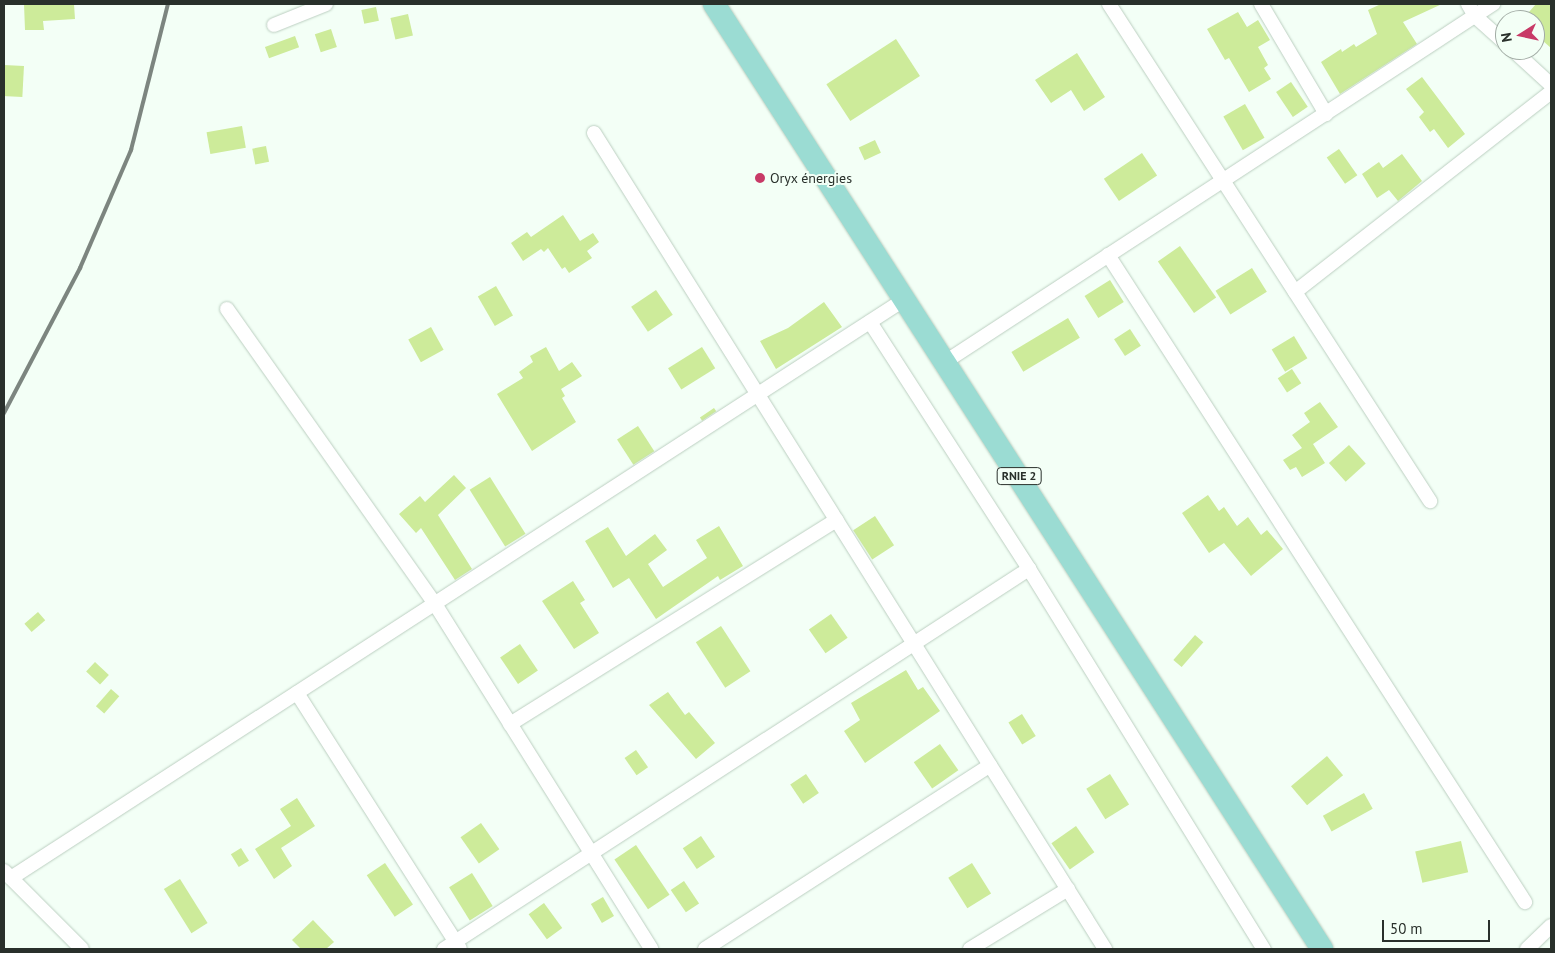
<!DOCTYPE html>
<meta charset="utf-8">
<style>
body{margin:0}
#map{position:relative;width:1555px;height:953px;overflow:hidden;background:#f3fff6;font-family:"PT Sans",sans-serif}
div>[style]{position:absolute}
[style*='--x']{left:calc(var(--x)*1px);top:calc(var(--y)*1px);width:calc(var(--w)*1px);rotate:calc(var(--a)*1deg)}
.building>*{inset:0;background:#cdeb9a;transform-origin:0 0}
.roads{filter:drop-shadow(0 0 1px #bccfc1) drop-shadow(0 0 1px #bccfc1)}
.street>*{height:14px;margin:-7px;padding:0 7px;transform-origin:7px;border-radius:7px;background:#fff}
.primary>*{height:22px;margin:-11px;padding:0 11px;transform-origin:11px;border-radius:11px;background:#9bdcd3}
.rail>*{height:4px;margin:-2px;padding:0 2px;transform-origin:2px;border-radius:2px;background:#7c857f}
.dots>*{width:14px;height:14px;translate:-50% -50%;box-sizing:border-box;border:2px solid #f3fff6;border-radius:50%}
span{translate:-50% -50%;white-space:nowrap;text-align:center;line-height:1.15;-webkit-text-stroke:4px #f3fff6;paint-order:stroke}
.shield-label span{padding:1px 4px;background:#f3fff6;border:1px solid;border-radius:4px;-webkit-text-stroke-width:0}
.shield-label{font-size:12px;color:#29302b;font-weight:700}
.poi-label{font-size:14px;color:#29302b}
.left{translate:0 -50%;text-align:left}
.frame{position:absolute;inset:0;border:5px solid #29302b;pointer-events:none}
.north{position:absolute;left:1495px;top:10px;width:50px;height:50px;box-sizing:border-box;background:#f3fff6;border:1px solid #a2aca5;border-radius:50%;rotate:260deg;font-size:14px;font-weight:700;line-height:20px;text-align:center;color:#29302b}
.north::after{content:'';display:block;margin:auto;width:18px;height:22px;background:#c83a67;clip-path:polygon(50% 0,100% 100%,50% 72%,0 100%)}
.scale{position:absolute;left:1382px;top:920px;width:108px;height:22px;box-sizing:border-box;border:2px solid #29302b;border-top:0;padding-left:6px;font-size:15px;line-height:18px;white-space:nowrap;color:#29302b;-webkit-text-stroke:4px #f3fff6;paint-order:stroke}
</style>
<div id="map">
<div class="building">
<i style="clip-path:polygon(24px 4px,74px 4px,75px 19px,43px 21px,44px 30px,25px 30px)"></i>
<i style="clip-path:polygon(1381px 4px,1442px 4px,1403px 22px,1417px 44px,1340px 94px,1321px 62px,1341px 49px,1342px 52px,1354px 44px,1356px 47px,1377px 34px,1368px 10px)"></i>
<i style="clip-path:polygon(1536px 4px,1551px 4px,1551px 48px,1535px 34px,1535px 20px,1522px 20px)"></i>
<i style="left:376px;top:7px;width:14px;height:15px;rotate:78deg"></i>
<i style="clip-path:polygon(1238px 12px,1247px 27px,1258px 20px,1270px 40px,1258px 47px,1268px 65px,1264px 68px,1271px 79px,1249px 92px,1229px 58px,1225px 60px,1207px 29px)"></i>
<i style="left:408px;top:14px;width:22px;height:18px;rotate:77deg"></i>
<i style="left:331px;top:29px;width:19px;height:17px;rotate:72deg"></i>
<i style="left:295px;top:36px;width:12px;height:32px;rotate:70deg"></i>
<i style="left:896px;top:39px;width:44px;height:83px;rotate:57deg"></i>
<i style="clip-path:polygon(1077px 53px,1105px 97px,1084px 111px,1071px 90px,1051px 103px,1035px 80px)"></i>
<i style="left:4px;top:65px;width:20px;height:31px;rotate:3deg"></i>
<i style="clip-path:polygon(1422px 77px,1465px 134px,1448px 148px,1434px 129px,1430px 132px,1419px 117px,1424px 112px,1406px 89px)"></i>
<i style="left:1291px;top:82px;width:30px;height:18px;rotate:56deg"></i>
<i style="left:1245px;top:104px;width:39px;height:25px;rotate:60deg"></i>
<i style="left:242px;top:126px;width:22px;height:36px;rotate:80deg"></i>
<i style="left:875px;top:140px;width:14px;height:18px;rotate:65deg"></i>
<i style="left:266px;top:146px;width:16px;height:14px;rotate:79deg"></i>
<i style="left:1339px;top:149px;width:32px;height:15px;rotate:55deg"></i>
<i style="left:1142px;top:153px;width:27px;height:46px;rotate:56deg"></i>
<i style="clip-path:polygon(1402px 154px,1422px 181px,1398px 201px,1389px 190px,1377px 198px,1362px 174px,1379px 162px,1383px 168px)"></i>
<i style="clip-path:polygon(563px 215px,580px 241px,593px 233px,599px 242px,587px 251px,592px 258px,569px 273px,565px 267px,562px 269px,548px 248px,544px 252px,541px 249px,523px 261px,511px 243px,527px 232px,531px 237px)"></i>
<i style="left:1180px;top:246px;width:63px;height:27px;rotate:55deg"></i>
<i style="left:1252px;top:268px;width:28px;height:43px;rotate:58deg"></i>
<i style="left:1110px;top:280px;width:26px;height:30px;rotate:58deg"></i>
<i style="left:496px;top:286px;width:34px;height:21px;rotate:60deg"></i>
<i style="left:656px;top:290px;width:30px;height:30px;rotate:56deg"></i>
<i style="clip-path:polygon(824px 302px,842px 327px,776px 369px,760px 341px,788px 328px)"></i>
<i style="left:1068px;top:318px;width:23px;height:66px;rotate:59deg"></i>
<i style="left:431px;top:327px;width:26px;height:26px;rotate:61deg"></i>
<i style="left:1130px;top:329px;width:20px;height:19px;rotate:57deg"></i>
<i style="left:1294px;top:336px;width:26px;height:26px;rotate:59deg"></i>
<i style="clip-path:polygon(546px 347px,559px 371px,572px 362px,582px 376px,561px 389px,565px 396px,562px 398px,576px 422px,532px 451px,497px 394px,523px 378px,519px 372px,533px 362px,530px 356px)"></i>
<i style="left:702px;top:347px;width:25px;height:40px;rotate:58deg"></i>
<i style="left:1292px;top:369px;width:17px;height:17px;rotate:57deg"></i>
<i style="clip-path:polygon(1320px 402px,1338px 427px,1313px 444px,1325px 463px,1302px 477px,1296px 467px,1290px 470px,1283px 460px,1302px 448px,1292px 435px,1310px 422px,1304px 413px)"></i>
<i style="left:714px;top:408px;width:4px;height:17px;rotate:56deg"></i>
<i style="left:638px;top:426px;width:30px;height:25px;rotate:57deg"></i>
<i style="left:1349px;top:445px;width:25px;height:27px;rotate:48deg"></i>
<i style="clip-path:polygon(454px 475px,466px 488px,438px 515px,472px 569px,455px 580px,421px 528px,416px 533px,399px 514px,420px 496px,425px 502px)"></i>
<i style="left:490px;top:477px;width:67px;height:24px;rotate:58deg"></i>
<i style="clip-path:polygon(1208px 495px,1219px 511px,1224px 507px,1237px 526px,1248px 517px,1261px 535px,1267px 530px,1283px 549px,1251px 576px,1224px 543px,1209px 553px,1182px 513px)"></i>
<i style="left:875px;top:516px;width:35px;height:26px;rotate:57deg"></i>
<i style="clip-path:polygon(719px 526px,743px 566px,720px 580px,718px 576px,656px 619px,629px 578px,613px 588px,585px 541px,608px 527px,626px 556px,655px 534px,667px 550px,648px 564px,663px 587px,707px 558px,696px 540px)"></i>
<i style="clip-path:polygon(573px 581px,585px 600px,580px 603px,599px 633px,574px 649px,542px 601px)"></i>
<i style="left:38px;top:612px;width:11px;height:18px;rotate:49deg"></i>
<i style="left:831px;top:614px;width:29px;height:27px;rotate:55deg"></i>
<i style="left:721px;top:626px;width:54px;height:30px;rotate:57deg"></i>
<i style="left:1195px;top:635px;width:11px;height:33px;rotate:41deg"></i>
<i style="left:520px;top:644px;width:32px;height:24px;rotate:56deg"></i>
<i style="left:95px;top:662px;width:19px;height:13px;rotate:43deg"></i>
<i style="clip-path:polygon(906px 670px,918px 690px,923px 687px,940px 711px,865px 763px,844px 731px,860px 720px,851px 703px)"></i>
<i style="left:111px;top:689px;width:11px;height:23px;rotate:41deg"></i>
<i style="clip-path:polygon(668px 692px,685px 715px,689px 712px,715px 743px,696px 759px,649px 705px)"></i>
<i style="left:1022px;top:714px;width:26px;height:16px;rotate:58deg"></i>
<i style="left:940px;top:744px;width:32px;height:32px;rotate:55deg"></i>
<i style="left:636px;top:750px;width:21px;height:14px;rotate:55deg"></i>
<i style="left:1327px;top:756px;width:25px;height:47px;rotate:50deg"></i>
<i style="left:806px;top:774px;width:23px;height:19px;rotate:56deg"></i>
<i style="left:1110px;top:774px;width:36px;height:28px;rotate:58deg"></i>
<i style="left:1364px;top:793px;width:18px;height:47px;rotate:61deg"></i>
<i style="clip-path:polygon(297px 798px,315px 826px,281px 848px,292px 866px,274px 879px,255px 849px,291px 826px,280px 809px)"></i>
<i style="left:481px;top:823px;width:32px;height:25px;rotate:55deg"></i>
<i style="left:1076px;top:826px;width:32px;height:30px;rotate:55deg"></i>
<i style="left:701px;top:836px;width:25px;height:22px;rotate:56deg"></i>
<i style="left:1461px;top:841px;width:32px;height:47px;rotate:77deg"></i>
<i style="left:636px;top:845px;width:60px;height:26px;rotate:56deg"></i>
<i style="left:241px;top:848px;width:15px;height:12px;rotate:58deg"></i>
<i style="left:385px;top:863px;width:50px;height:22px;rotate:56deg"></i>
<i style="left:972px;top:863px;width:36px;height:28px;rotate:58deg"></i>
<i style="left:472px;top:873px;width:39px;height:27px;rotate:58deg"></i>
<i style="left:180px;top:879px;width:52px;height:19px;rotate:58deg"></i>
<i style="left:684px;top:881px;width:27px;height:16px;rotate:56deg"></i>
<i style="left:603px;top:897px;width:22px;height:14px;rotate:60deg"></i>
<i style="left:544px;top:903px;width:31px;height:19px;rotate:54deg"></i>
<i style="clip-path:polygon(313px 920px,334px 942px,326px 949px,301px 949px,292px 940px)"></i>
</div>
<div class="roads">
<div class="street">
<i style="--x:1109;--y:4;--w:592;--a:57.14"></i>
<i style="--x:1261;--y:4;--w:128;--a:59.4"></i>
<i style="--x:1468;--y:4;--w:14;--a:60"></i>
<i style="--x:1475;--y:16;--w:40;--a:42"></i>
<i style="--x:274;--y:25;--w:56;--a:-22"></i>
<i style="--x:1513;--y:50;--w:52;--a:42.6"></i>
<i style="--x:594;--y:133;--w:963;--a:57.94"></i>
<i style="--x:1108;--y:255;--w:770;--a:57.2"></i>
<i style="--x:1295;--y:292;--w:325;--a:-38"></i>
<i style="--x:227;--y:309;--w:361;--a:54.8"></i>
<i style="--x:435;--y:604;--w:407;--a:57.9"></i>
<i style="--x:870;--y:322;--w:294;--a:57.2"></i>
<i style="--x:1029;--y:569;--w:447;--a:58.3"></i>
<i style="--x:945;--y:362;--w:655;--a:-33.16"></i>
<i style="--x:297;--y:693;--w:303;--a:57.5"></i>
<i style="--x:510;--y:724;--w:385;--a:-32"></i>
<i style="--x:4;--y:871;--w:110;--a:45"></i>
<i style="--x:11;--y:878;--w:1065;--a:-32.93"></i>
<i style="--x:444;--y:949;--w:698;--a:-33.01"></i>
<i style="--x:705;--y:949;--w:339;--a:-32.8"></i>
<i style="--x:970;--y:949;--w:115;--a:-31.5"></i>
<i style="--x:1527;--y:949;--w:33;--a:-44"></i>
</div>
<div class="primary">
<i style="--x:714;--y:4;--w:1124;--a:57.24"></i>
</div>
</div>
<div class="rail">
<i style="--x:4;--y:413;--w:164;--a:-62.3"></i>
<i style="--x:80;--y:268;--w:129;--a:-66.6"></i>
<i style="--x:131;--y:150;--w:151;--a:-75.8"></i>
</div>
<div class="dots">
<i style="left:760px;top:178px;background:#c83a67"></i>
</div>
<div class="shield-label">
<span style="left:1019px;top:476px">RNIE 2</span>
</div>
<div class="poi-label">
<span class="left" style="left:770px;top:178px">Oryx énergies</span>
</div>
<div class="frame"></div>
<div class="north">N</div>
<div class="scale">50 m</div>
</div>
